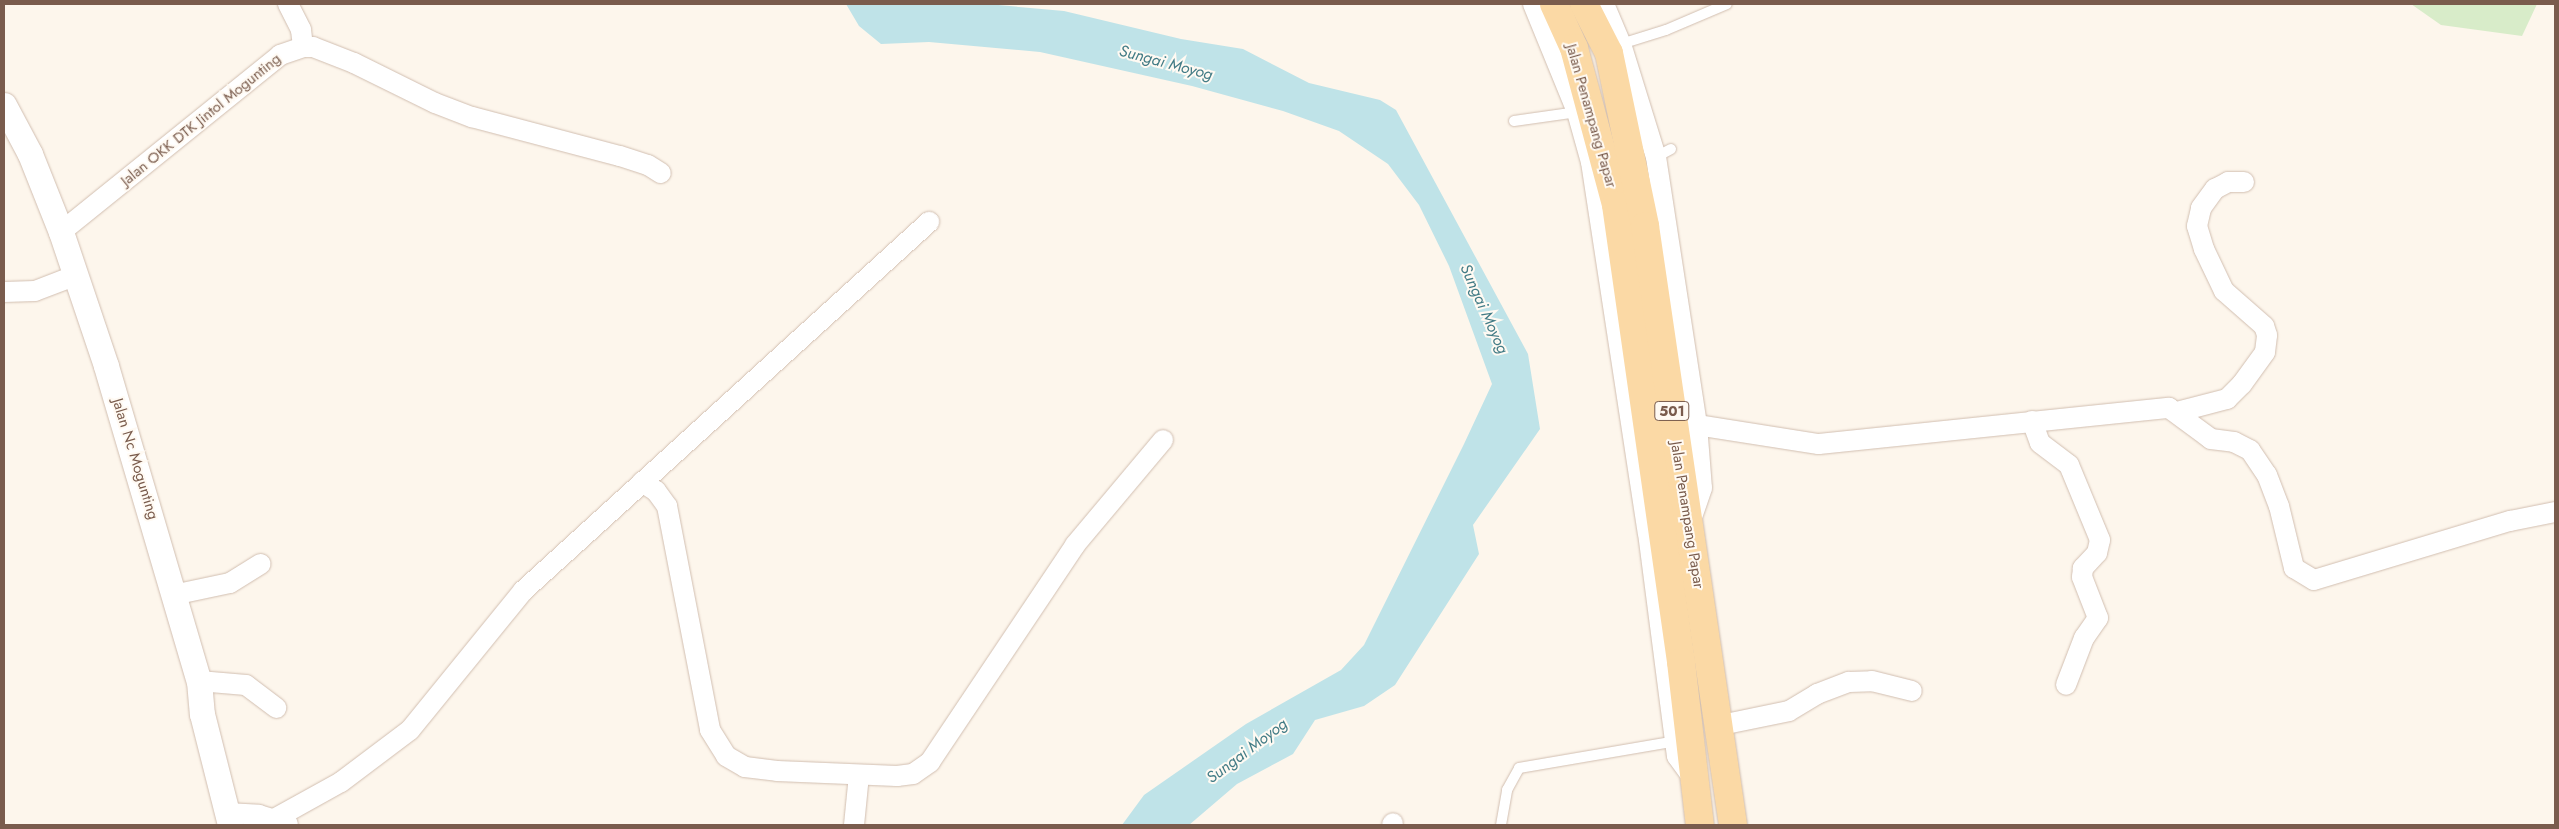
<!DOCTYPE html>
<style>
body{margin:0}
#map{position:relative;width:2559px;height:829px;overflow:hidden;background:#fdf6ec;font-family:Jost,sans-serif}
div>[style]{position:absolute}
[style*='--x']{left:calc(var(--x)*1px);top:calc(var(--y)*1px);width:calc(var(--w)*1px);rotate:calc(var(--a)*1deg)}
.green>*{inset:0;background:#d8ecc9}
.water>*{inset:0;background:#bfe3e8}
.roads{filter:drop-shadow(0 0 1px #d1beb0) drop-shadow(0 0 1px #d1beb0)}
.service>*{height:10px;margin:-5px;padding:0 5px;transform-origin:5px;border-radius:5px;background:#fff}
.minor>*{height:20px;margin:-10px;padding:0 10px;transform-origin:10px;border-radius:10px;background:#fff}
.tertiary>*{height:25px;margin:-12.5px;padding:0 12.5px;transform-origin:12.5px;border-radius:12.5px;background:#fff}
.primary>*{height:28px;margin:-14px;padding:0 14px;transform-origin:14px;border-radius:14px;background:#fbd9a5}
span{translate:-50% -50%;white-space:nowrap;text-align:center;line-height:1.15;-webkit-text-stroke:4px #fffaf3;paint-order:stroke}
.shield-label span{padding:1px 4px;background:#fffaf3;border:1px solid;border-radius:4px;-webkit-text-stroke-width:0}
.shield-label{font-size:14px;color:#7a5c4d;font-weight:700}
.street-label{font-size:15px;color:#7a5c4d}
.water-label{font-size:16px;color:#437c86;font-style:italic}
.frame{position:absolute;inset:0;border:5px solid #7a5c4d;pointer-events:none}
</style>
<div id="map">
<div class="green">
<i style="clip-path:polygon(2411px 4px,2537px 4px,2522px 36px,2441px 25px)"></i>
</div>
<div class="water">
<i style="clip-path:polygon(846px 4px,987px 4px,1064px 11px,1181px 39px,1243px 49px,1309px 83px,1380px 100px,1396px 110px,1528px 354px,1540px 429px,1473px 525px,1479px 554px,1395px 685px,1364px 706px,1315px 720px,1293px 754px,1237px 784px,1189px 825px,1122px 825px,1144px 795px,1246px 724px,1341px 670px,1364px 645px,1464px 444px,1492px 384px,1449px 266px,1419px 205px,1388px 164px,1339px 131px,1283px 111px,1192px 86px,1040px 52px,929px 42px,881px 44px,859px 26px)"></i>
</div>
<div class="roads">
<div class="service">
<i style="--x:1621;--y:44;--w:47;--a:-17.3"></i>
<i style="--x:1666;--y:30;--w:66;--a:-23.1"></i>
<i style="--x:1514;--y:121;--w:64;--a:-8.1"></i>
<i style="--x:1656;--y:157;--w:17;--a:-28"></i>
<i style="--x:1501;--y:825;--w:36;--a:-80"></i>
<i style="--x:1507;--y:790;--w:25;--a:-61"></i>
<i style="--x:1519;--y:768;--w:160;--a:-9.7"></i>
</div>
<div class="minor">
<i style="--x:288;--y:4;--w:29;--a:63"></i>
<i style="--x:301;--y:30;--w:17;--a:83"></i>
<i style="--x:1533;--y:4;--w:117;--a:67.8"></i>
<i style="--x:1577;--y:112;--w:52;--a:74.4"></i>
<i style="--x:1591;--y:162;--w:375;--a:81.3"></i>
<i style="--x:1648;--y:533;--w:225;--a:82.6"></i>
<i style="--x:1677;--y:756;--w:27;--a:54"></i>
<i style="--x:1604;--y:4;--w:43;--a:67"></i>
<i style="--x:1621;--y:44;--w:118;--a:72.8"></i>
<i style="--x:1656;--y:157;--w:271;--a:81.3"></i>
<i style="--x:1697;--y:425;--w:63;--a:85.5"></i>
<i style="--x:1702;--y:488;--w:37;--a:109"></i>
<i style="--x:61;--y:232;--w:282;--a:-38.9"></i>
<i style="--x:280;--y:55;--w:24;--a:-19"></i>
<i style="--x:303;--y:47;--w:10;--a:0"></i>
<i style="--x:313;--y:47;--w:44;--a:21.3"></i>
<i style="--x:354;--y:63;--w:90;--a:26.3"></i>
<i style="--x:435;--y:103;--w:40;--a:21"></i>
<i style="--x:472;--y:117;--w:153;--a:14.8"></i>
<i style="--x:620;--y:156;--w:29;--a:18"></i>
<i style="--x:648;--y:165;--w:15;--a:32"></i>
<i style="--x:4;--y:292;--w:31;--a:-2"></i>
<i style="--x:35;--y:291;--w:45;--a:-20.9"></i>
<i style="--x:2177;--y:412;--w:52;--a:-14.6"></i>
<i style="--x:2227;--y:399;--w:21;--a:-45"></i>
<i style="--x:2242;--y:384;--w:39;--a:-54"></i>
<i style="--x:2265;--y:352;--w:17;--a:-83"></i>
<i style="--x:2267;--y:335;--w:9;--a:-108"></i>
<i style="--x:2264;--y:326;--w:53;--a:-138.8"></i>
<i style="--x:2224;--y:291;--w:47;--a:-115.5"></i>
<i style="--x:2204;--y:249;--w:24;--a:-107"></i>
<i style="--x:2197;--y:226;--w:18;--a:-77"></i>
<i style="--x:2201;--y:208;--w:24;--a:-54"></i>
<i style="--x:2215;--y:189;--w:15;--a:-28"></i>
<i style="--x:2228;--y:182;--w:16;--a:0"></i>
<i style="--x:2032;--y:421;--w:23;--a:70"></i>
<i style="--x:2040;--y:443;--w:36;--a:37"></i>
<i style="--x:2069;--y:465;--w:81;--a:67.5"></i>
<i style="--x:2100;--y:540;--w:13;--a:103"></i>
<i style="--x:2097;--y:553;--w:21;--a:133"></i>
<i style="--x:2083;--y:568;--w:9;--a:96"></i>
<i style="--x:2082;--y:577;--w:44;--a:68.7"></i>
<i style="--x:2098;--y:618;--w:24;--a:125"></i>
<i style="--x:2084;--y:638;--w:50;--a:111"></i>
<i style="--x:1697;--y:425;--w:123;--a:8.9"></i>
<i style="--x:1819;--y:444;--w:352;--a:-5.9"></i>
<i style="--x:2169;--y:408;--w:52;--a:36.4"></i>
<i style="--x:2211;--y:439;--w:23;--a:7"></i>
<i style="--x:2234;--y:442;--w:18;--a:27"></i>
<i style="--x:2250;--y:450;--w:30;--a:56"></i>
<i style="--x:2267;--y:475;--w:33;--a:69"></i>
<i style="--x:2279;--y:506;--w:64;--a:76.4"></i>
<i style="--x:2294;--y:568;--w:23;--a:31"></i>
<i style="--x:2314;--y:580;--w:205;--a:-16.8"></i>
<i style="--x:2510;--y:521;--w:46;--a:-11.3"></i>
<i style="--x:642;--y:482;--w:17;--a:33"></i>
<i style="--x:656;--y:491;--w:19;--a:54"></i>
<i style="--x:667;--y:506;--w:228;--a:79.1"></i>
<i style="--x:710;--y:730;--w:31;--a:58"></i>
<i style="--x:726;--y:756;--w:22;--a:30"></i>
<i style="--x:745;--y:767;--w:32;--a:7"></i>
<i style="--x:777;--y:771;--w:120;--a:2.4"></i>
<i style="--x:897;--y:776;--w:16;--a:-7"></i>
<i style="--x:913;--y:774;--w:21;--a:-35"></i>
<i style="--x:930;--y:762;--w:261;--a:-56.2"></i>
<i style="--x:1075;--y:545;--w:137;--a:-50"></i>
<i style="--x:173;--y:595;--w:58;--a:-11.9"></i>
<i style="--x:230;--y:583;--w:36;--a:-32"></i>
<i style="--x:199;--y:681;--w:47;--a:4.9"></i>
<i style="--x:246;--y:685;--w:38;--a:37"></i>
<i style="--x:1721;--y:725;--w:69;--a:-11.6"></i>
<i style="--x:1789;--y:711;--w:33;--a:-31"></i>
<i style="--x:1817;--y:694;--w:34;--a:-21"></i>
<i style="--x:1849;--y:682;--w:23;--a:-2"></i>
<i style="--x:1872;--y:681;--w:41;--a:14"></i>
<i style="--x:226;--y:813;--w:33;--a:3"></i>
<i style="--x:259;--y:815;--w:30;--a:17"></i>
<i style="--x:276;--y:818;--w:74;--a:-29"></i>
<i style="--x:341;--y:782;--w:86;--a:-37"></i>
<i style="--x:410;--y:730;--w:179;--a:-50.9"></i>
<i style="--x:523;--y:591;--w:549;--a:-42.27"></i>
<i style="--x:854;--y:825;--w:50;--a:-84.3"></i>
<i style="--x:1392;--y:825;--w:2;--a:-63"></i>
</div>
<div class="tertiary">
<i style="--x:4;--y:105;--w:55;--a:62"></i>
<i style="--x:30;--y:154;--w:84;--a:68.3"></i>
<i style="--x:61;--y:232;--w:141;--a:71.4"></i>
<i style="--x:106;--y:366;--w:328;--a:73.6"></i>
<i style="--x:199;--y:681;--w:33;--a:85"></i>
<i style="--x:202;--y:714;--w:114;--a:75.8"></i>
</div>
<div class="primary">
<i style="--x:1554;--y:4;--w:48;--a:65.6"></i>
<i style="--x:1574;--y:48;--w:163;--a:75"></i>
<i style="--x:1616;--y:205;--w:462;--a:81.9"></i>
<i style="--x:1681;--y:662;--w:164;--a:83.4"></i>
<i style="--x:1584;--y:4;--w:55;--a:63"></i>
<i style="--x:1609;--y:53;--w:177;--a:78.2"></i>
<i style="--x:1645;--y:226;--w:605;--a:81.64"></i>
</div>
</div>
<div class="shield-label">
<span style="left:1672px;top:411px">501</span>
</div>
<div class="street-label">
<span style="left:1591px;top:116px;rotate:74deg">Jalan Penampang Papar</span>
<span style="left:201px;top:120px;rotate:-39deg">Jalan OKK DTK Jintol Mogunting</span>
<span style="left:135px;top:459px;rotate:73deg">Jalan Nc Mogunting</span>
<span style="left:1687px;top:515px;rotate:81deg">Jalan Penampang Papar</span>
</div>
<div class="water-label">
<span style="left:1166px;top:63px;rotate:15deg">Sungai Moyog</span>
<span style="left:1484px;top:309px;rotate:66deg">Sungai Moyog</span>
<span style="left:1247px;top:751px;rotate:-37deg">Sungai Moyog</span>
</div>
<div class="frame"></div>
</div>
